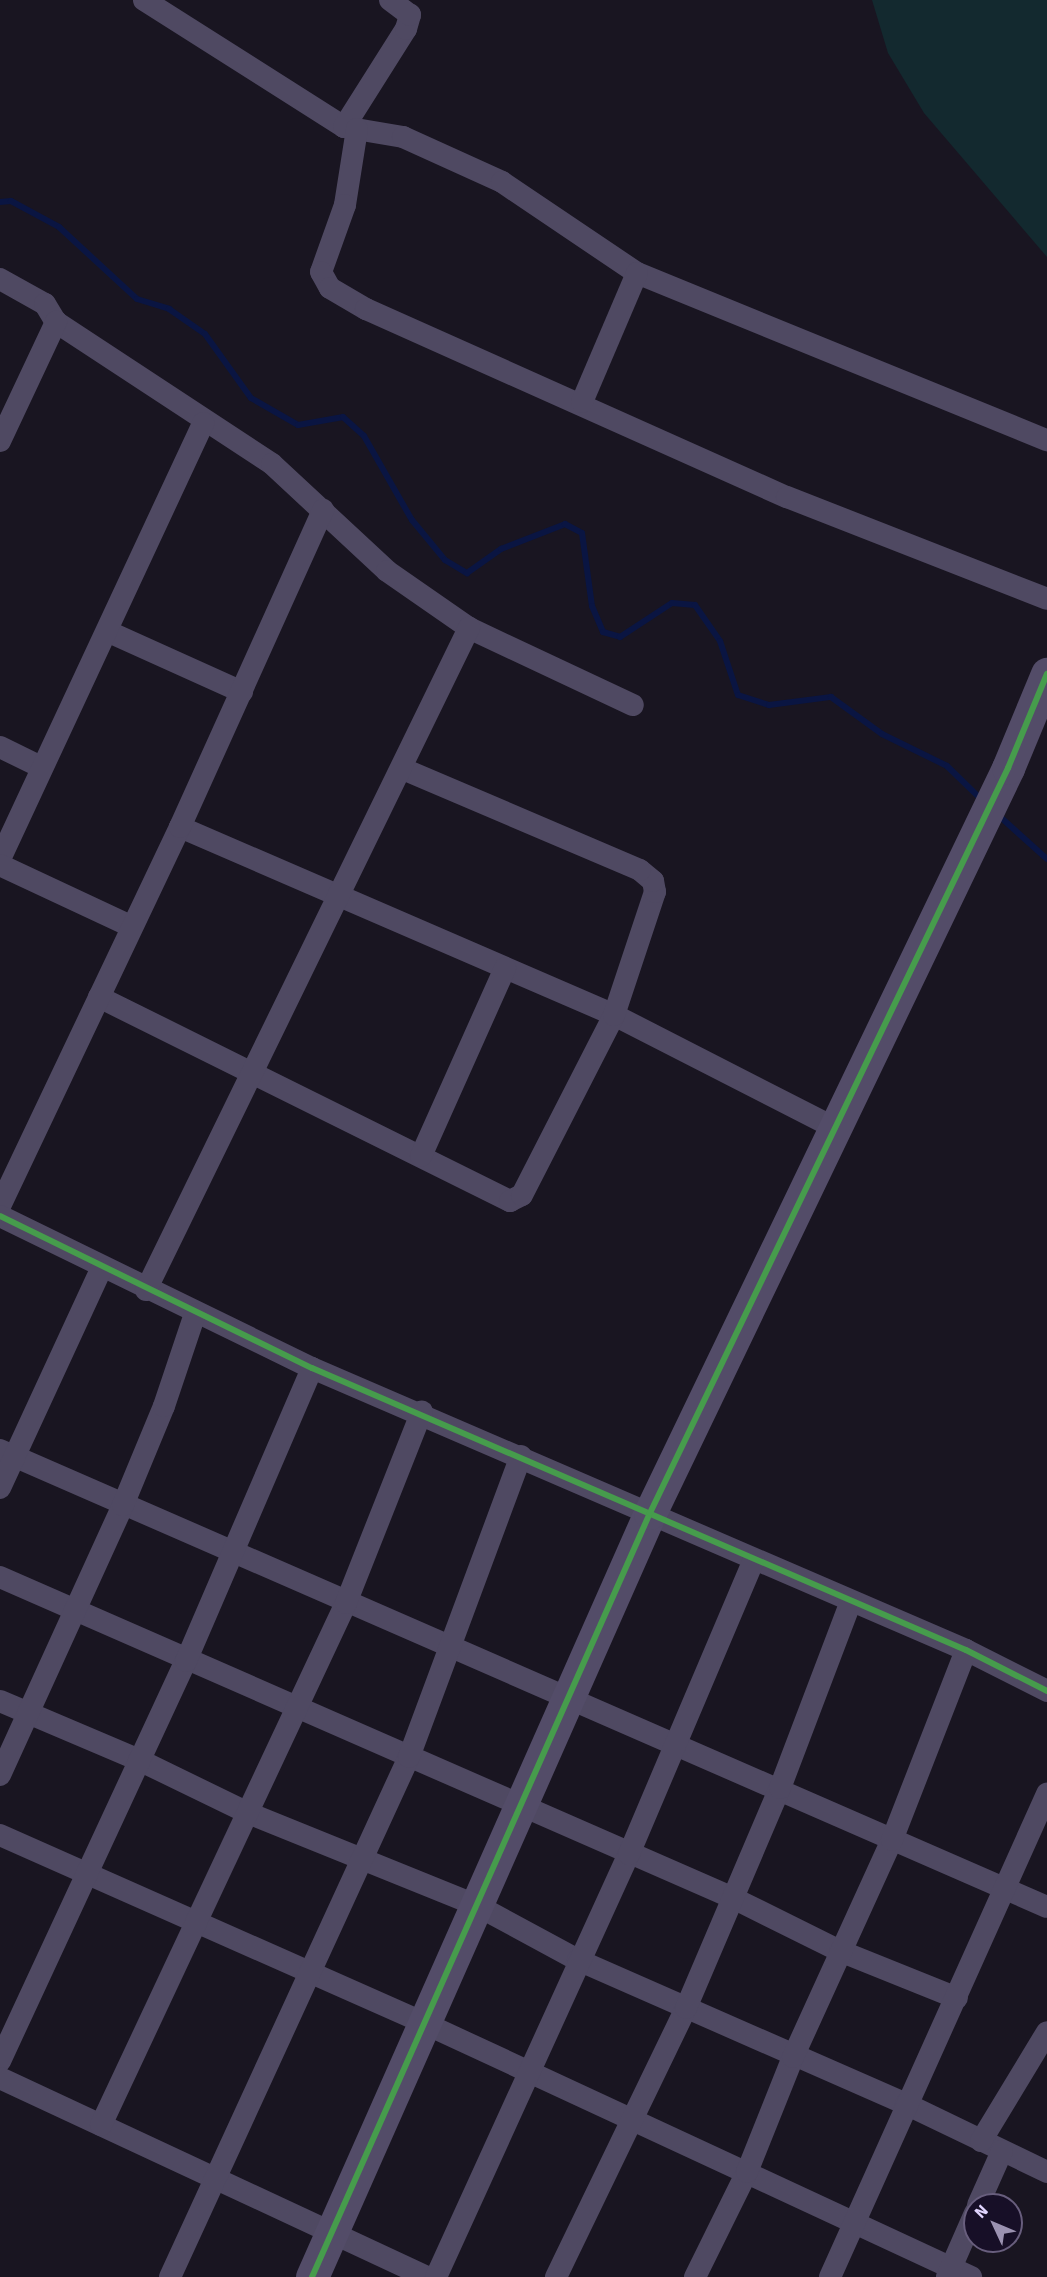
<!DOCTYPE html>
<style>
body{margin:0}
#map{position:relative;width:1047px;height:2277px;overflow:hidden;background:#191521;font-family:Signika,sans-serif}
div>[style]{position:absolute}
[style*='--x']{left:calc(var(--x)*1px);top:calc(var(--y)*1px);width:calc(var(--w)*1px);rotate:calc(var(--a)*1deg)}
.green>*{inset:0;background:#13292f}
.stream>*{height:6px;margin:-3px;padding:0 3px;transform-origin:3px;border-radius:3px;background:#0a1542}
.street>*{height:22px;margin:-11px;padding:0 11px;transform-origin:11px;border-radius:11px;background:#4f4962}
.secondary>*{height:33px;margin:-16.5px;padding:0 16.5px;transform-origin:16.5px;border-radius:16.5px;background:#534c68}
.cycleway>*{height:6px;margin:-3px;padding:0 3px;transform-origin:3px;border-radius:3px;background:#469c4c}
span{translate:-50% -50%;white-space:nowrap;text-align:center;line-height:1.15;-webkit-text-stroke:4.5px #170f27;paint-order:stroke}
.north{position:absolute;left:963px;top:2193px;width:60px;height:60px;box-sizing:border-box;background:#170f27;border:2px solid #685e7d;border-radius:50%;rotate:314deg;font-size:16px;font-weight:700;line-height:24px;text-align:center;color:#e1d5ff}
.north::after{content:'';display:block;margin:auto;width:21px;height:27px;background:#9b92b1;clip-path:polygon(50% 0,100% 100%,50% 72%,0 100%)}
</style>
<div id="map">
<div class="green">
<i style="clip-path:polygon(872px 0,1047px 0,1047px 257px,924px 113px,888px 53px)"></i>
</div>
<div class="stream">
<i style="--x:0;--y:202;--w:11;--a:-5"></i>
<i style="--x:11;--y:201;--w:55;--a:28.4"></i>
<i style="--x:59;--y:227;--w:106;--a:42.7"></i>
<i style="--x:137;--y:299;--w:34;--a:17"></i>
<i style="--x:169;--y:309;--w:44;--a:34.8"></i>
<i style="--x:205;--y:334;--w:79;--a:54.3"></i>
<i style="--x:251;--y:398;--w:54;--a:29.9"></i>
<i style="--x:298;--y:425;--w:46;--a:-10.1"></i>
<i style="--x:343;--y:417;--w:28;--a:42"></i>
<i style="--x:364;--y:436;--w:97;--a:60.3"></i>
<i style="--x:412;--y:520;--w:52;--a:50.5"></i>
<i style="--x:445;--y:560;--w:26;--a:31"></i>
<i style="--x:467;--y:573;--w:42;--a:-35.2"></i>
<i style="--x:501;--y:549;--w:69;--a:-21.3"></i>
<i style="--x:565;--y:524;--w:19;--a:28"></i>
<i style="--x:582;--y:533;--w:74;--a:82.2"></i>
<i style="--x:592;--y:606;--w:28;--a:67"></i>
<i style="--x:603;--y:632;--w:18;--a:16"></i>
<i style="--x:620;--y:637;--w:62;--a:-33.2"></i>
<i style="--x:672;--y:603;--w:23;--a:5"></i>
<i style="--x:695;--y:605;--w:44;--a:55.2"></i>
<i style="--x:720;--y:641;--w:57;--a:71.6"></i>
<i style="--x:738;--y:695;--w:33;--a:18"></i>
<i style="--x:769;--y:705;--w:63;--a:-7.4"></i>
<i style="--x:831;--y:697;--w:63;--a:36"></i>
<i style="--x:882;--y:734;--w:72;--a:26.2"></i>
<i style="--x:947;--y:766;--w:50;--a:44.2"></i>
<i style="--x:997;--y:814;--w:67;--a:42"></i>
</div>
<div class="street">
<i style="--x:144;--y:0;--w:237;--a:32.4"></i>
<i style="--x:344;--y:127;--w:60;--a:9.6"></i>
<i style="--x:403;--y:137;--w:109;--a:24.4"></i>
<i style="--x:502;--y:182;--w:163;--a:34"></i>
<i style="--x:637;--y:273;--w:443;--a:22.2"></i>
<i style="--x:344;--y:127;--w:116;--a:-57.7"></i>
<i style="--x:406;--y:29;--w:15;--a:-74"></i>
<i style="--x:410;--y:15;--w:25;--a:-143"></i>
<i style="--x:357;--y:129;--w:77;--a:99"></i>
<i style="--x:345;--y:205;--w:71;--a:109.7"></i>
<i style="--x:321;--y:272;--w:18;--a:61"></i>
<i style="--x:330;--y:288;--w:42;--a:30.3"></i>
<i style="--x:366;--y:309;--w:461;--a:24.1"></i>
<i style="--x:787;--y:497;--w:279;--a:21.4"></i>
<i style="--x:0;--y:279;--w:51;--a:29.1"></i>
<i style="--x:45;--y:304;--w:21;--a:59"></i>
<i style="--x:56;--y:322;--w:258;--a:33.3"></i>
<i style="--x:272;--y:464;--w:157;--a:42.9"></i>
<i style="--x:387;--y:571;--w:100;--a:34.8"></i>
<i style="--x:469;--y:628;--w:181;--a:25.2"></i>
<i style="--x:582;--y:402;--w:140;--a:-66.9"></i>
<i style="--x:0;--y:441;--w:132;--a:-64.8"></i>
<i style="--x:109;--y:632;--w:146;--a:24.3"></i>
<i style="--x:0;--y:747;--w:43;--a:26"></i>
<i style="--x:180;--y:827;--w:473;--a:23.4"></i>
<i style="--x:614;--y:1015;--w:246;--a:27.1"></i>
<i style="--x:0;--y:859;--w:481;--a:-65"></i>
<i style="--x:0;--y:865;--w:144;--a:25.1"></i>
<i style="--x:99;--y:997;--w:459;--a:26.4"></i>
<i style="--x:510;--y:1201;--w:13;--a:-27"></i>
<i style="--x:522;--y:1195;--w:202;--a:-62.9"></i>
<i style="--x:614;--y:1015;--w:130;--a:-71.6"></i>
<i style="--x:655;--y:892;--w:11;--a:-100"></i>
<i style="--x:653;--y:881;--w:17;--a:-140"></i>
<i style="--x:640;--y:870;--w:258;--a:-156.9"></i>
<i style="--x:421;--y:1156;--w:206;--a:-65.9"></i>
<i style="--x:0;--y:1206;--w:420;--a:-64.6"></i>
<i style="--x:180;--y:827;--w:348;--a:-65.7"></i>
<i style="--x:0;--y:1216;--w:347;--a:26"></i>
<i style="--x:312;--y:1368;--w:712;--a:23.33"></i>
<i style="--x:966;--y:1650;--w:91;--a:26.8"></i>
<i style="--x:146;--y:1290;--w:737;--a:-63.99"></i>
<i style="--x:0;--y:1450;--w:1142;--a:23.58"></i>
<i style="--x:0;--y:1488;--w:241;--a:-65.2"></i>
<i style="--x:0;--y:1577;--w:800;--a:23.65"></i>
<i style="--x:733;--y:1898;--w:119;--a:26.4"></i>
<i style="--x:840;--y:1951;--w:126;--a:21.9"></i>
<i style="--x:0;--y:1701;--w:151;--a:23"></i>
<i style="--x:139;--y:1760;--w:121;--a:25.9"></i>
<i style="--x:248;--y:1813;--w:248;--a:22"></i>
<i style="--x:478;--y:1906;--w:114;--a:28.4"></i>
<i style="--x:578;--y:1960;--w:358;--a:23.7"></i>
<i style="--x:906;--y:2104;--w:157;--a:25.7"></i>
<i style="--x:0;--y:1775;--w:297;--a:-65.5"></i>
<i style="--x:123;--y:1505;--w:107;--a:-67.5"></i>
<i style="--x:164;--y:1406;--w:97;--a:-71.4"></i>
<i style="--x:0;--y:1835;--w:466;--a:23.9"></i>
<i style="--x:426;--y:2024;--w:601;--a:24.9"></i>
<i style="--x:0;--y:2061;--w:441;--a:-65.1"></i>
<i style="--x:186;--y:1661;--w:319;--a:-66.7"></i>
<i style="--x:0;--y:2078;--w:471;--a:25"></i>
<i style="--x:101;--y:2125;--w:577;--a:-64.86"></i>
<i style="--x:346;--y:1603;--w:206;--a:-68.4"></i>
<i style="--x:981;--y:2141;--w:127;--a:-58.8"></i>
<i style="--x:978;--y:2205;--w:59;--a:-66"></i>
<i style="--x:170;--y:2277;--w:572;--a:-65.32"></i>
<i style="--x:409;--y:1757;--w:321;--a:-69.6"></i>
<i style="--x:436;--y:2277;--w:465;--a:-65.5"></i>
<i style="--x:629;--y:1854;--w:320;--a:-67"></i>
<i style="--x:556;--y:2277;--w:299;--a:-64.2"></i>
<i style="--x:686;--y:2008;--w:239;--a:-66.9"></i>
<i style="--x:780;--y:1788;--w:200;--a:-69.2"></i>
<i style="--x:695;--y:2277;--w:117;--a:-63.7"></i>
<i style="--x:747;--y:2172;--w:124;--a:-68.2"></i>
<i style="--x:793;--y:2057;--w:239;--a:-65.5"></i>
<i style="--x:892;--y:1840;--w:204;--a:-68.7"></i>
<i style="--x:830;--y:2277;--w:530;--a:-65.81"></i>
<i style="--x:947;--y:2277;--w:70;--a:-66.4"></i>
</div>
<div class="secondary">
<i style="--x:312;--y:2277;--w:835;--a:-66.14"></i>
<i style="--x:650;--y:1513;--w:827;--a:-64.33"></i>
<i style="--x:1008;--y:768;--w:102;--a:-67.5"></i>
</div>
<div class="cycleway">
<i style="--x:0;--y:1216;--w:347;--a:26"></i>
<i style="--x:312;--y:1368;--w:712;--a:23.33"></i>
<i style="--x:966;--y:1650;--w:91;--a:26.8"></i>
<i style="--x:312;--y:2277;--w:835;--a:-66.14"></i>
<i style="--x:650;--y:1513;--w:827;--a:-64.33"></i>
<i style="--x:1008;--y:768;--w:102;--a:-67.5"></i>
</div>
<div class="north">N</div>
</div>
